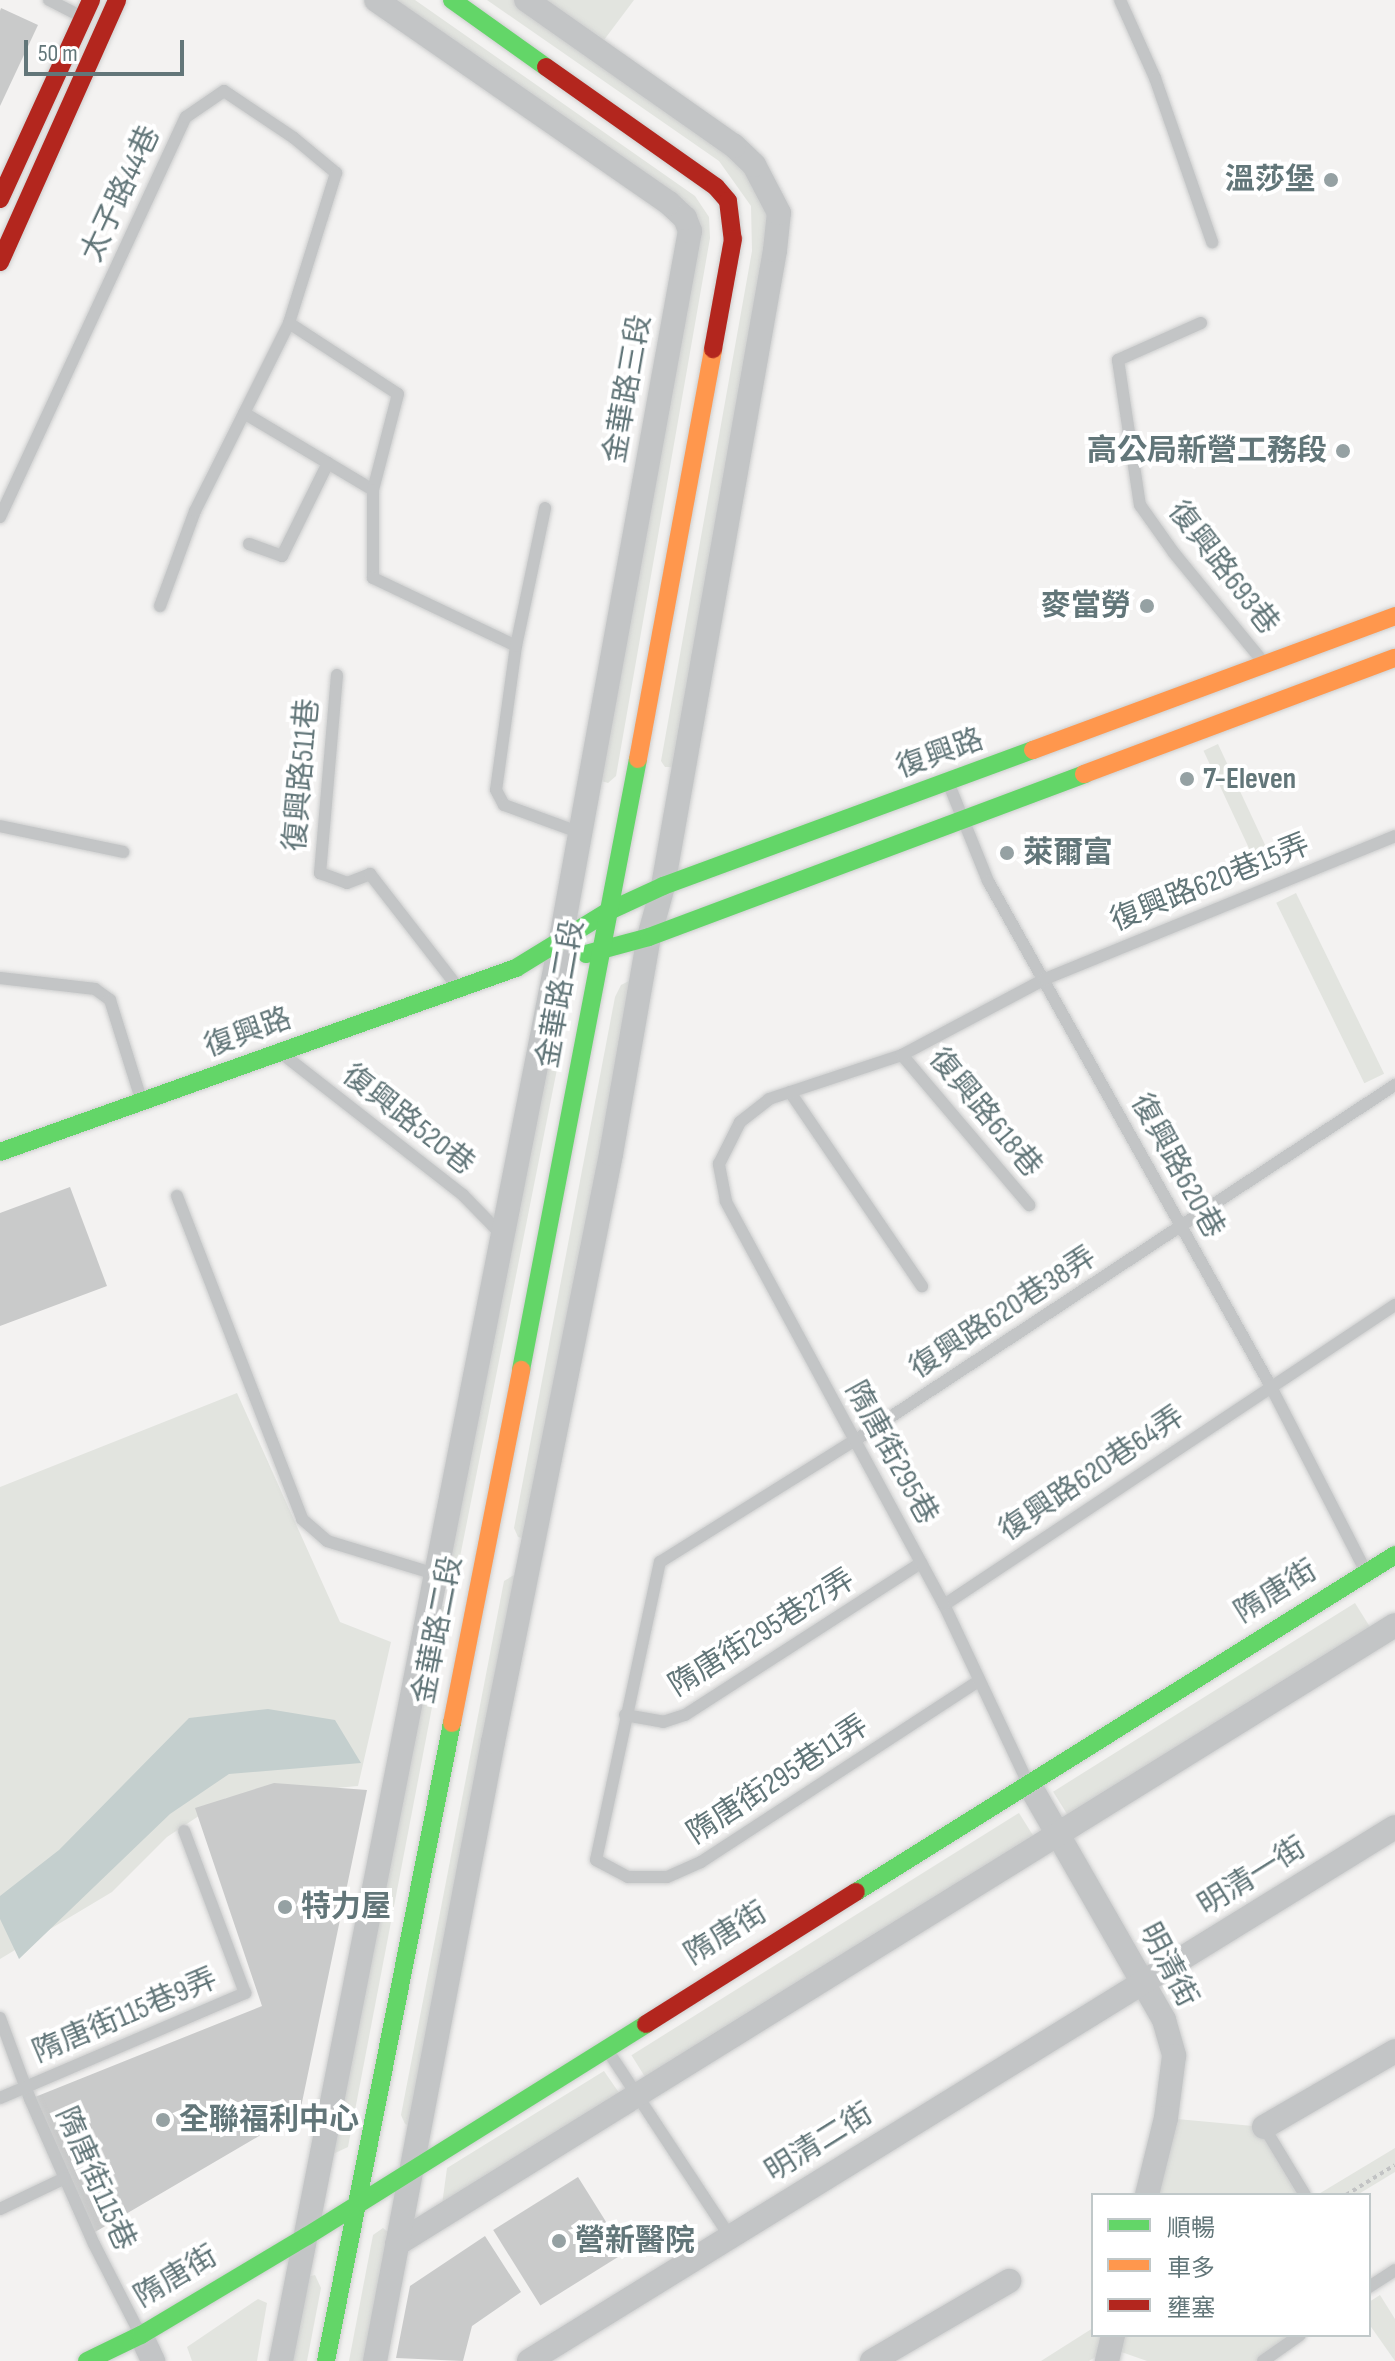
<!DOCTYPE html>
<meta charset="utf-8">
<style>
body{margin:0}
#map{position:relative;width:1395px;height:2361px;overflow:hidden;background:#f3f2f1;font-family:"Sofia Sans Condensed","Noto Sans TC",sans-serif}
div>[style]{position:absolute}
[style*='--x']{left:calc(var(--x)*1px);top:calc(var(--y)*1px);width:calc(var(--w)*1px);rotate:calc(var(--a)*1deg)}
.green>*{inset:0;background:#e2e4df;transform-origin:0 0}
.water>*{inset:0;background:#c4cfce}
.building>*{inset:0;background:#c9caca;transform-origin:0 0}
.path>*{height:4px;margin-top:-2px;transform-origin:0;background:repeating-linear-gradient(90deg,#c2c3c4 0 4px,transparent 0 8px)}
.roads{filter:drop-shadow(0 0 2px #cdcece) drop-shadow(0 0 2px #cdcece)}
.lane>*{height:12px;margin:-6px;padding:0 6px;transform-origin:6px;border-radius:6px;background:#c3c5c6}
.street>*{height:24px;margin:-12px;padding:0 12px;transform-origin:12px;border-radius:12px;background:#c3c5c6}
.fast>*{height:18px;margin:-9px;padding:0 9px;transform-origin:9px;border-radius:9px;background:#63d668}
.slow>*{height:18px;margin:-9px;padding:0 9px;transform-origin:9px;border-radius:9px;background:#ff974d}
.jam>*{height:18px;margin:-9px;padding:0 9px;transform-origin:9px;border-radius:9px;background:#b3261e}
.dots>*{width:22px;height:22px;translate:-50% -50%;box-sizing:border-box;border:4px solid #fff;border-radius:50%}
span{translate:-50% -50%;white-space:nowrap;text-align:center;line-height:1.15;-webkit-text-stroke:8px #fff;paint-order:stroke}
.poi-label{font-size:30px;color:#627679;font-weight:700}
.right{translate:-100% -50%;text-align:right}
.left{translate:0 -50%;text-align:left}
.street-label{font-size:30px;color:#627679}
.legend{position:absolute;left:1091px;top:2193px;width:280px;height:144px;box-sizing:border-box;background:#fff;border:2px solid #c0c8c9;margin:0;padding:10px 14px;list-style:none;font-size:24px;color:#627679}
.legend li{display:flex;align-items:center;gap:16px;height:40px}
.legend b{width:40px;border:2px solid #c0c8c9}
.scale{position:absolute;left:24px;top:40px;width:160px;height:36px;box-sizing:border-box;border:4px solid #627679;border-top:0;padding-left:10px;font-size:24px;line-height:28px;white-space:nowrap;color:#627679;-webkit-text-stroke:6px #fff;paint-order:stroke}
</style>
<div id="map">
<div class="green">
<i style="clip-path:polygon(389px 0,415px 0,695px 196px,709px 217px,710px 238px,616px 776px,608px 783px,598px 780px,697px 228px)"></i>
<i style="clip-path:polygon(487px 0,514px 0,712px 138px,739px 159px,771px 220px,674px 767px,665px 767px,661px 761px,752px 251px,751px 206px,719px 161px)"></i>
<i style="clip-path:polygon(543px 0,634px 0,598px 48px)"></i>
<i style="left:1218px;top:744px;width:133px;height:16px;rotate:65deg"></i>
<i style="left:1296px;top:893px;width:201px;height:22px;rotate:64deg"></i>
<i style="clip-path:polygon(629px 981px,635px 988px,522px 1538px,518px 1537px,514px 1528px,615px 997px,621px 985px)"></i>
<i style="clip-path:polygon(561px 1015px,566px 1024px,458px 1567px,450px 1573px,446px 1571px,554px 1016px)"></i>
<i style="clip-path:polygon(237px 1393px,340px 1622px,391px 1642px,358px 1786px,226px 1798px,167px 1837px,112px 1892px,0 1959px,0 1487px)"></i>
<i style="clip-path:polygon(514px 1575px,517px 1577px,408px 2125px,405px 2124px,401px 2115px,504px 1581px)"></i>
<i style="left:1355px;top:1603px;width:31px;height:356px;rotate:58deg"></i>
<i style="clip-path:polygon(438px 1606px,445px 1606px,450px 1613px,348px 2147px,333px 2154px)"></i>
<i style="left:1019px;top:1813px;width:31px;height:457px;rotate:58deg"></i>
<i style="clip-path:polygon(604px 2071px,622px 2097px,441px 2212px,447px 2168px)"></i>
<i style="clip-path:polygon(1166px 2118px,1264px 2127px,1305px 2195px,1147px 2195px)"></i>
<i style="clip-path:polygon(1395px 2148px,1395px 2172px,1357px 2195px,1317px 2195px)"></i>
<i style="clip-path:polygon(383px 2228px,388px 2232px,370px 2361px,349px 2361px,373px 2235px)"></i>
<i style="clip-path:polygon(315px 2275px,321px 2288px,307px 2361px,287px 2361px,307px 2277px)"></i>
<i style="clip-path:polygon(1380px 2295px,1395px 2319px,1395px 2361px,1369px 2324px,1369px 2302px)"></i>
<i style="clip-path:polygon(258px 2299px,267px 2303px,257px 2361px,192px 2361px,187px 2347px)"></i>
<i style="clip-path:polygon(1093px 2328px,1093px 2335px,1300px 2335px,1263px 2361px,1147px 2361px,1110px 2348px,1089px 2361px,1041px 2361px)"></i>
</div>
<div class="water">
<i style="clip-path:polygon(268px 1709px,335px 1720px,361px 1763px,229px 1774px,170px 1814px,19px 1959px,0 1919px,0 1896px,59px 1850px,189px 1718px)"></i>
</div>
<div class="building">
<i style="clip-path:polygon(1px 8px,38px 25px,0 106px,0 11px)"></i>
<i style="clip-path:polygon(70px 1187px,107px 1286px,0 1326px,0 1213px)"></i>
<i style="clip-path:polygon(274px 1783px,367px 1790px,300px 2112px,90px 2235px,30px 2099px,262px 2006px,195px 1808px)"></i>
<i style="left:578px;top:2177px;width:89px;height:100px;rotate:58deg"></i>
<i style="clip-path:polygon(485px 2236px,521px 2292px,472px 2326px,463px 2361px,396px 2358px,410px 2286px)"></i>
</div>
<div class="path">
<i style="--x:1346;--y:2195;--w:57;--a:-31.5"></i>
</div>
<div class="roads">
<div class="lane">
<i style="--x:49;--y:0;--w:38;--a:27"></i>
<i style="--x:1120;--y:0;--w:85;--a:65.8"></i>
<i style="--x:1155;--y:78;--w:174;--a:70.8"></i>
<i style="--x:1201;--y:323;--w:91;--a:156"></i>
<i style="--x:1118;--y:360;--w:147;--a:81.4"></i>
<i style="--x:1140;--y:505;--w:59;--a:54.7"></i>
<i style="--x:1174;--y:553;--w:142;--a:50.7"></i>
<i style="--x:244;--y:413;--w:150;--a:30.8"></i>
<i style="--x:0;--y:517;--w:441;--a:-65.1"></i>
<i style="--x:186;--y:117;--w:46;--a:-34.4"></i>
<i style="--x:224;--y:91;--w:84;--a:33.9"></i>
<i style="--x:294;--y:138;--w:55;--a:39.8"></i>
<i style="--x:336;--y:173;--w:157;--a:107.4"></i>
<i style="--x:249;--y:544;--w:35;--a:20"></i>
<i style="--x:282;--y:556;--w:104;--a:-63.7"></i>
<i style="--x:160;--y:606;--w:101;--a:-69.8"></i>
<i style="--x:195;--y:511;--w:210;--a:-63.4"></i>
<i style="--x:289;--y:323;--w:130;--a:33.1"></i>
<i style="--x:398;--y:394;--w:99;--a:104.6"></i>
<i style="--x:373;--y:490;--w:88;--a:90"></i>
<i style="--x:373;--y:578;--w:158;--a:25.4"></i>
<i style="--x:516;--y:646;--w:145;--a:97.9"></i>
<i style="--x:496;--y:790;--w:17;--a:62"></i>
<i style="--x:504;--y:805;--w:82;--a:20"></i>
<i style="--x:516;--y:646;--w:141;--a:-78.1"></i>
<i style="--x:337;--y:675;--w:199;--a:94.9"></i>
<i style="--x:320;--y:873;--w:29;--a:20"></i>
<i style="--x:347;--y:883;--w:25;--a:-21"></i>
<i style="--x:370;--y:874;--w:142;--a:52.2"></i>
<i style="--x:948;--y:782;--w:107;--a:68"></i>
<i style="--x:988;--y:881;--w:578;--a:60.77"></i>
<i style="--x:1270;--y:1385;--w:208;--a:62.8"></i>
<i style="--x:0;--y:826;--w:126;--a:11.9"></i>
<i style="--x:0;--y:978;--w:96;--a:6.6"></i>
<i style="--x:95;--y:989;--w:19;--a:36"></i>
<i style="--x:110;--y:1000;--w:104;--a:72.6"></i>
<i style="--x:902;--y:1055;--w:197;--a:49.7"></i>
<i style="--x:285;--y:1056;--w:226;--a:38"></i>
<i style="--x:463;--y:1195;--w:53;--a:45.8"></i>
<i style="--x:790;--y:1092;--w:235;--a:55.8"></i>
<i style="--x:177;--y:1196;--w:346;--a:68.8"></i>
<i style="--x:302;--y:1519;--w:33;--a:41"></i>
<i style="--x:327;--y:1541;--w:113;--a:17"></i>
<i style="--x:944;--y:1605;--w:542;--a:-33.63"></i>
<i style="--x:977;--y:1682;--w:330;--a:146.9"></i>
<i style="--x:701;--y:1862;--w:37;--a:156"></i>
<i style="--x:667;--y:1877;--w:39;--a:180"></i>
<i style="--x:628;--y:1877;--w:36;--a:-152"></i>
<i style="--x:596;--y:1860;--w:305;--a:-77.9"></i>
<i style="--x:660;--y:1562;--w:229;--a:-32"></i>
<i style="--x:854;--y:1441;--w:648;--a:-33.35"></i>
<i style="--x:625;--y:1715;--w:39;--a:10"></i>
<i style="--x:663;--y:1722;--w:23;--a:-18"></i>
<i style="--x:685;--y:1715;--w:281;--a:-32.8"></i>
<i style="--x:1027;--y:1781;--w:195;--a:-115.2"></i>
<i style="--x:944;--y:1605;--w:459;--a:-118.4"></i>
<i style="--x:726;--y:1201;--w:38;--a:-101"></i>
<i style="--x:719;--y:1164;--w:47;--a:-63.4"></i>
<i style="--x:740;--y:1122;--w:37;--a:-38"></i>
<i style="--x:769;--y:1099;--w:140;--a:-18.3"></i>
<i style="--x:902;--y:1055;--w:162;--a:-28"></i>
<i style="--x:1045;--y:979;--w:378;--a:-22.2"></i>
<i style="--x:0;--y:2018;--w:86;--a:69.7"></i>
<i style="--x:30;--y:2099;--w:158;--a:66.2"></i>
<i style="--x:94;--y:2244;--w:99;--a:62.9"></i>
<i style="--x:608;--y:2051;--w:220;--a:56.7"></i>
<i style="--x:0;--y:2098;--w:267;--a:-23.2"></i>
<i style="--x:245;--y:1993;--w:173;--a:-110.6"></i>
<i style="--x:1264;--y:2127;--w:79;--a:58.9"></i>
<i style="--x:0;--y:2209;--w:72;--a:-25.5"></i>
<i style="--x:1369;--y:2287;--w:31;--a:-33"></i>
<i style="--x:1263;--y:2361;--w:45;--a:-35.1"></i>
</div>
<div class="street">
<i style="--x:1029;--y:1784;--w:272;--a:60.2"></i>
<i style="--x:1164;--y:2020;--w:37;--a:74"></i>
<i style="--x:1174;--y:2056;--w:63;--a:97.4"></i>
<i style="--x:1166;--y:2118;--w:79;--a:103.9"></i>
<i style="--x:1264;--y:2127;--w:151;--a:-30.1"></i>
<i style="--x:397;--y:2244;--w:1174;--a:-31.81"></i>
<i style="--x:141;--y:2335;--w:29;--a:65"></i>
<i style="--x:281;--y:2361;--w:1444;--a:-78.86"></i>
<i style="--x:560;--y:944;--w:725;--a:-79.67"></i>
<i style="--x:690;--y:231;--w:14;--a:-111"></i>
<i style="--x:685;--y:218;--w:22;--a:-137"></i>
<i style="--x:669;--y:203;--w:356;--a:-145.3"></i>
<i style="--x:375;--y:2361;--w:630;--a:-79.21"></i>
<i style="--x:493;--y:1742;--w:600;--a:-78.65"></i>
<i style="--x:611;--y:1154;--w:220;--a:-80.1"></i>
<i style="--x:649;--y:937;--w:53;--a:-74.6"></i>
<i style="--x:663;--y:886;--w:646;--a:-80.01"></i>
<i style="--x:775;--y:250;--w:37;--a:-84"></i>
<i style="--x:779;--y:213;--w:54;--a:-117.5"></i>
<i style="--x:754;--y:165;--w:28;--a:-136"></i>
<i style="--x:734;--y:146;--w:254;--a:-144.9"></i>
<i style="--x:529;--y:2361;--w:1017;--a:-31.66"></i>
<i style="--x:872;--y:2361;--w:159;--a:-30.3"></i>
<i style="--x:1107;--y:2361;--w:27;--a:-77"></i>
</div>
<div class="fast">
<i style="--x:452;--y:0;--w:115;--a:35.5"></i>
<i style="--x:586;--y:954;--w:65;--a:-15.1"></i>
<i style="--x:649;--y:937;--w:465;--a:-20.5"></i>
<i style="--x:0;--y:1152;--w:548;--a:-19.63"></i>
<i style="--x:516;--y:968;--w:109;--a:-31.5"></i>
<i style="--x:609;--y:911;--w:60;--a:-24.8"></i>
<i style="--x:663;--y:886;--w:394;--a:-20.2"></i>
<i style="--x:521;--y:1370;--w:622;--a:-79.16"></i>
<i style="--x:856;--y:1892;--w:636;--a:-32.01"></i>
<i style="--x:87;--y:2361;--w:60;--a:-25.7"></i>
<i style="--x:141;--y:2335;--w:193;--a:-30.8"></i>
<i style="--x:307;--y:2236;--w:400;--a:-32"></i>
<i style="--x:326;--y:2361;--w:650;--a:-78.83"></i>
</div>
<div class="slow">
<i style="--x:1033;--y:750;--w:386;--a:-20.3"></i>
<i style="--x:638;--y:759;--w:417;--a:-79.6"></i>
<i style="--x:1084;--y:774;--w:332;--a:-20.5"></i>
<i style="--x:452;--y:1723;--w:360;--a:-78.9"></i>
</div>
<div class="jam">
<i style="--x:546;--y:67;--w:208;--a:35.2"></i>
<i style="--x:716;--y:187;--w:18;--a:49"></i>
<i style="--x:728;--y:201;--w:38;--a:83"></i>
<i style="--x:733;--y:239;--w:112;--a:100.3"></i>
<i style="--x:0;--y:199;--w:219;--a:-65.4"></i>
<i style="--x:0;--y:262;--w:287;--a:-65.9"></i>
<i style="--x:646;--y:2024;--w:248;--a:-32.2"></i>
</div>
</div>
<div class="dots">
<i style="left:1331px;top:180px;background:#95a1a3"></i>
<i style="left:1343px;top:451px;background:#95a1a3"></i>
<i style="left:1147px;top:606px;background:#95a1a3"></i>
<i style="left:1187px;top:779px;background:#95a1a3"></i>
<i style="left:1007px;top:853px;background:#95a1a3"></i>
<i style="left:285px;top:1907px;background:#95a1a3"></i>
<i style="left:163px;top:2120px;background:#95a1a3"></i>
<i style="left:559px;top:2241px;background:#95a1a3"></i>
</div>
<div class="poi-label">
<span class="right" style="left:1315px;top:180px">溫莎堡</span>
<span class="right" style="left:1327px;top:451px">高公局新營工務段</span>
<span class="right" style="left:1131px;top:606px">麥當勞</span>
<span class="left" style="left:1203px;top:779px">7-Eleven</span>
<span class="left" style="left:1023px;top:853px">萊爾富</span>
<span class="left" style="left:301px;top:1907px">特力屋</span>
<span class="left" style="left:179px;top:2120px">全聯福利中心</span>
<span class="left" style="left:575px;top:2241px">營新醫院</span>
</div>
<div class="street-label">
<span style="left:121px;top:194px;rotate:-65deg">太子路44巷</span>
<span style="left:628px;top:389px;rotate:-80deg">金華路三段</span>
<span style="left:1223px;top:568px;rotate:52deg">復興路693巷</span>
<span style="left:940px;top:754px;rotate:-20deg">復興路</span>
<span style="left:302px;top:775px;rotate:-85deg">復興路511巷</span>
<span style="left:1210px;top:883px;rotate:-22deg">復興路620巷15弄</span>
<span style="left:561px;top:994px;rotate:-80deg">金華路二段</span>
<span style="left:248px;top:1033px;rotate:-20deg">復興路</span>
<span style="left:985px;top:1113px;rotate:50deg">復興路618巷</span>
<span style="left:408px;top:1120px;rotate:38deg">復興路520巷</span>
<span style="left:1177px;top:1166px;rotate:61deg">復興路620巷</span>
<span style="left:1003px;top:1313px;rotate:-33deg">復興路620巷38弄</span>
<span style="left:891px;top:1453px;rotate:61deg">隋唐街295巷</span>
<span style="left:1092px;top:1474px;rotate:-34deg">復興路620巷64弄</span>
<span style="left:1276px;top:1592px;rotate:-32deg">隋唐街</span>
<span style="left:438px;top:1630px;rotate:-79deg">金華路二段</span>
<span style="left:762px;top:1633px;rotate:-32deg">隋唐街295巷27弄</span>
<span style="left:778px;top:1780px;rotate:-33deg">隋唐街295巷11弄</span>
<span style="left:1252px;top:1877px;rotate:-32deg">明清一街</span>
<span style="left:726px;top:1934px;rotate:-32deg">隋唐街</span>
<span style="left:1168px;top:1965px;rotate:62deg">明清街</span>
<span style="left:125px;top:2016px;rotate:-23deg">隋唐街115巷9弄</span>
<span style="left:819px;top:2143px;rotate:-32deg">明清二街</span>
<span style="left:95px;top:2179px;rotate:66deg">隋唐街115巷</span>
<span style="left:176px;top:2277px;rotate:-31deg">隋唐街</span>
</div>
<ul class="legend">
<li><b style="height:10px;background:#63d668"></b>順暢</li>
<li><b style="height:10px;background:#ff974d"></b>車多</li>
<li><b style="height:10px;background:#b3261e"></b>壅塞</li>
</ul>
<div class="scale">50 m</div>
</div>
